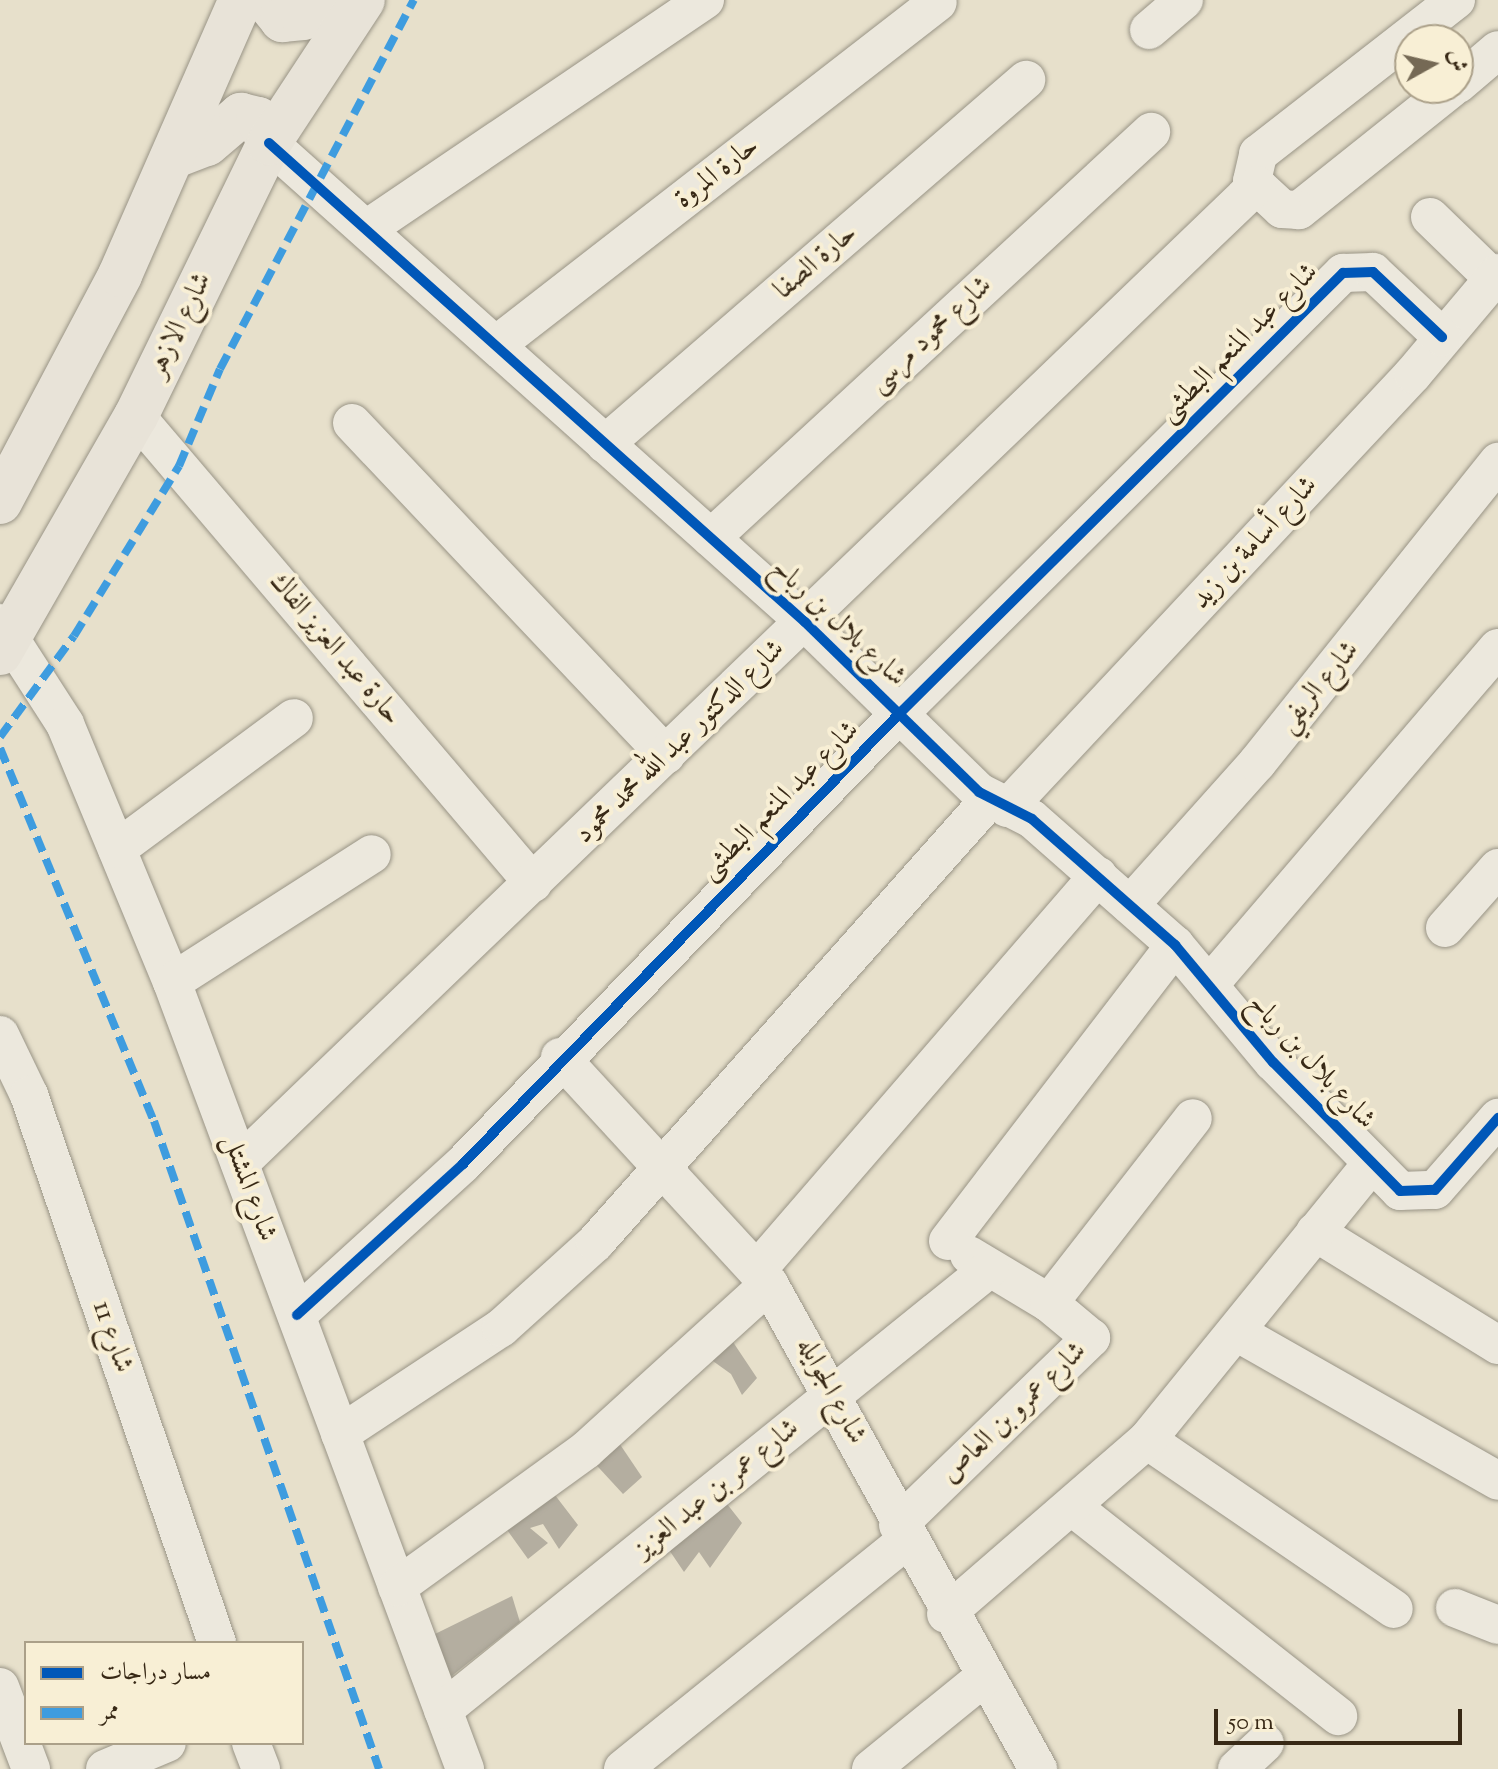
<!DOCTYPE html>
<meta charset="utf-8">
<style>
body{margin:0}
#map{position:relative;width:1498px;height:1769px;overflow:hidden;background:#e7e0cb;font-family:"Sorts Mill Goudy",Amiri,serif}
div>[style]{position:absolute}
[style*='--x']{left:calc(var(--x)*1px);top:calc(var(--y)*1px);width:calc(var(--w)*1px);rotate:calc(var(--a)*1deg)}
.building>*{inset:0;background:#b4aea0}
.roads{filter:drop-shadow(0 0 2px #999486) drop-shadow(0 0 2px #999486)}
.minor>*{height:38px;margin:-19px;padding:0 19px;transform-origin:19px;border-radius:19px;background:#ece8dd}
.major>*{height:44px;margin:-22px;padding:0 22px;transform-origin:22px;border-radius:22px;background:#e8e3d8}
.quiet>*{height:8px;margin-top:-4px;transform-origin:0;background:repeating-linear-gradient(90deg,#3e9cdf 0 16px,transparent 0 24px)}
.cycleway>*{height:10px;margin:-5px;padding:0 5px;transform-origin:5px;border-radius:5px;background:#0057b8}
span{translate:-50% -50%;white-space:nowrap;text-align:center;line-height:1.15;-webkit-text-stroke:8px #f8efd5;paint-order:stroke}
.street-label{font-size:28px;color:#382916}
.legend{position:absolute;left:24px;top:1641px;width:280px;height:104px;box-sizing:border-box;background:#f8efd5;border:2px solid #aba089;margin:0;padding:10px 14px;list-style:none;font-size:24px;color:#382916}
.legend li{display:flex;align-items:center;gap:16px;height:40px}
.legend b{width:40px;border:2px solid #aba089}
.north{position:absolute;left:1394px;top:24px;width:80px;height:80px;box-sizing:border-box;background:#f8efd5;border:2px solid #aba089;border-radius:50%;rotate:82deg;font-size:22px;font-weight:700;line-height:32px;text-align:center;color:#382916}
.north::after{content:'';display:block;margin:auto;width:28px;height:36px;background:#756955;clip-path:polygon(50% 0,100% 100%,50% 72%,0 100%)}
.scale{position:absolute;left:1214px;top:1709px;width:248px;height:36px;box-sizing:border-box;border:4px solid #382916;border-top:0;padding-left:10px;font-size:24px;line-height:28px;white-space:nowrap;color:#382916;-webkit-text-stroke:6px #f8efd5;paint-order:stroke}
</style>
<div id="map">
<div class="building">
<i style="clip-path:polygon(723px 1327px,757px 1378px,742px 1395px,731px 1374px,699px 1351px)"></i>
<i style="clip-path:polygon(613px 1434px,642px 1477px,623px 1494px,588px 1456px)"></i>
<i style="clip-path:polygon(548px 1486px,578px 1525px,559px 1549px,543px 1524px,530px 1528px,548px 1543px,528px 1559px,502px 1523px)"></i>
<i style="clip-path:polygon(716px 1490px,742px 1523px,710px 1568px,699px 1552px,684px 1572px,663px 1541px)"></i>
<i style="clip-path:polygon(512px 1596px,520px 1622px,449px 1678px,435px 1634px)"></i>
</div>
<div class="roads">
<div class="minor">
<i style="--x:1149;--y:30;--w:46;--a:-40.6"></i>
<i style="--x:1458;--y:84;--w:52;--a:-40.4"></i>
<i style="--x:1452;--y:88;--w:196;--a:141.4"></i>
<i style="--x:1299;--y:210;--w:17;--a:-177"></i>
<i style="--x:1282;--y:209;--w:41;--a:-137"></i>
<i style="--x:1252;--y:181;--w:28;--a:-77"></i>
<i style="--x:1258;--y:154;--w:251;--a:-37.9"></i>
<i style="--x:269;--y:143;--w:719;--a:41.79"></i>
<i style="--x:805;--y:622;--w:243;--a:44.3"></i>
<i style="--x:979;--y:792;--w:59;--a:27"></i>
<i style="--x:1032;--y:819;--w:191;--a:41.4"></i>
<i style="--x:1175;--y:945;--w:153;--a:50.1"></i>
<i style="--x:1273;--y:1062;--w:181;--a:45.4"></i>
<i style="--x:1400;--y:1191;--w:35;--a:-2"></i>
<i style="--x:1435;--y:1190;--w:96;--a:-48.8"></i>
<i style="--x:1430;--y:217;--w:88;--a:44.1"></i>
<i style="--x:368;--y:228;--w:407;--a:-34.1"></i>
<i style="--x:496;--y:345;--w:559;--a:-37.81"></i>
<i style="--x:136;--y:416;--w:613;--a:49.63"></i>
<i style="--x:352;--y:423;--w:457;--a:46.6"></i>
<i style="--x:605;--y:444;--w:557;--a:-40.85"></i>
<i style="--x:711;--y:538;--w:599;--a:-42.7"></i>
<i style="--x:0;--y:623;--w:120;--a:57.2"></i>
<i style="--x:65;--y:724;--w:279;--a:67.5"></i>
<i style="--x:172;--y:982;--w:840;--a:69.58"></i>
<i style="--x:1007;--y:808;--w:594;--a:-46.91"></i>
<i style="--x:1413;--y:374;--w:132;--a:-49.9"></i>
<i style="--x:117;--y:849;--w:220;--a:-36.5"></i>
<i style="--x:1130;--y:905;--w:191;--a:-48.2"></i>
<i style="--x:1257;--y:763;--w:386;--a:-51.3"></i>
<i style="--x:1445;--y:928;--w:80;--a:-48.5"></i>
<i style="--x:172;--y:982;--w:237;--a:-32.6"></i>
<i style="--x:1209;--y:985;--w:444;--a:-49.4"></i>
<i style="--x:0;--y:1035;--w:67;--a:64.2"></i>
<i style="--x:29;--y:1095;--w:579;--a:71.06"></i>
<i style="--x:560;--y:1057;--w:309;--a:47.4"></i>
<i style="--x:769;--y:1284;--w:555;--a:60.99"></i>
<i style="--x:240;--y:1163;--w:1411;--a:-43.88"></i>
<i style="--x:1315;--y:1232;--w:215;--a:31.7"></i>
<i style="--x:948;--y:1241;--w:373;--a:-52.5"></i>
<i style="--x:969;--y:1255;--w:93;--a:31"></i>
<i style="--x:758;--y:1269;--w:520;--a:-49.14"></i>
<i style="--x:297;--y:1315;--w:224;--a:-42.3"></i>
<i style="--x:463;--y:1164;--w:627;--a:-45.91"></i>
<i style="--x:899;--y:714;--w:626;--a:-44.81"></i>
<i style="--x:1343;--y:273;--w:30;--a:-2"></i>
<i style="--x:1373;--y:272;--w:95;--a:43.3"></i>
<i style="--x:1238;--y:1333;--w:299;--a:29.6"></i>
<i style="--x:340;--y:1434;--w:193;--a:-33.4"></i>
<i style="--x:501;--y:1328;--w:127;--a:-42.1"></i>
<i style="--x:595;--y:1243;--w:593;--a:-48.35"></i>
<i style="--x:1147;--y:1440;--w:299;--a:34.4"></i>
<i style="--x:1075;--y:1509;--w:335;--a:38.2"></i>
<i style="--x:898;--y:1525;--w:269;--a:-44.1"></i>
<i style="--x:1091;--y:1338;--w:55;--a:-140.2"></i>
<i style="--x:1049;--y:1303;--w:234;--a:-52.1"></i>
<i style="--x:397;--y:1587;--w:233;--a:-35.9"></i>
<i style="--x:586;--y:1450;--w:247;--a:-42.2"></i>
<i style="--x:1455;--y:1608;--w:46;--a:21.6"></i>
<i style="--x:946;--y:1614;--w:266;--a:-40.9"></i>
<i style="--x:1147;--y:1440;--w:357;--a:-50.9"></i>
<i style="--x:0;--y:1687;--w:88;--a:69.3"></i>
<i style="--x:443;--y:1710;--w:703;--a:-38.94"></i>
<i style="--x:251;--y:1743;--w:28;--a:69"></i>
<i style="--x:105;--y:1769;--w:67;--a:-22.8"></i>
<i style="--x:623;--y:1769;--w:365;--a:-38.9"></i>
<i style="--x:871;--y:1769;--w:144;--a:-39.1"></i>
<i style="--x:1237;--y:1769;--w:38;--a:-43"></i>
</div>
<div class="major">
<i style="--x:266;--y:0;--w:26;--a:51"></i>
<i style="--x:282;--y:20;--w:21;--a:-5"></i>
<i style="--x:303;--y:18;--w:36;--a:-30"></i>
<i style="--x:175;--y:156;--w:34;--a:-21"></i>
<i style="--x:207;--y:144;--w:45;--a:-40.5"></i>
<i style="--x:241;--y:115;--w:17;--a:13"></i>
<i style="--x:258;--y:119;--w:26;--a:65"></i>
<i style="--x:0;--y:502;--w:257;--a:-62.1"></i>
<i style="--x:120;--y:275;--w:300;--a:-66.3"></i>
<i style="--x:0;--y:653;--w:273;--a:-60.2"></i>
<i style="--x:136;--y:416;--w:304;--a:-64"></i>
<i style="--x:269;--y:143;--w:171;--a:-56.7"></i>
</div>
</div>
<div class="quiet">
<i style="--x:0;--y:737;--w:125;--a:-53.8"></i>
<i style="--x:74;--y:636;--w:200;--a:-58.3"></i>
<i style="--x:179;--y:466;--w:105;--a:-67.1"></i>
<i style="--x:220;--y:369;--w:417;--a:-62.3"></i>
<i style="--x:0;--y:748;--w:404;--a:67.6"></i>
<i style="--x:154;--y:1121;--w:686;--a:70.85"></i>
</div>
<div class="cycleway">
<i style="--x:269;--y:143;--w:719;--a:41.79"></i>
<i style="--x:805;--y:622;--w:243;--a:44.3"></i>
<i style="--x:979;--y:792;--w:59;--a:27"></i>
<i style="--x:1032;--y:819;--w:191;--a:41.4"></i>
<i style="--x:1175;--y:945;--w:153;--a:50.1"></i>
<i style="--x:1273;--y:1062;--w:181;--a:45.4"></i>
<i style="--x:1400;--y:1191;--w:35;--a:-2"></i>
<i style="--x:1435;--y:1190;--w:96;--a:-48.8"></i>
<i style="--x:297;--y:1315;--w:224;--a:-42.3"></i>
<i style="--x:463;--y:1164;--w:627;--a:-45.91"></i>
<i style="--x:899;--y:714;--w:626;--a:-44.81"></i>
<i style="--x:1343;--y:273;--w:30;--a:-2"></i>
<i style="--x:1373;--y:272;--w:95;--a:43.3"></i>
</div>
<div class="street-label">
<span style="left:717px;top:173px;rotate:-38deg">حارة المروة</span>
<span style="left:816px;top:262px;rotate:-41deg">حارة الصفا</span>
<span style="left:180px;top:325px;rotate:-64deg">شارع الازهر</span>
<span style="left:931px;top:335px;rotate:-43deg">شارع محمود مرسى</span>
<span style="left:1239px;top:343px;rotate:-45deg">شارع عبد المنعم البطشى</span>
<span style="left:1255px;top:543px;rotate:-47deg">شارع أسامة بن زيد</span>
<span style="left:838px;top:623px;rotate:43deg">شارع بلال بن رباح</span>
<span style="left:335px;top:649px;rotate:50deg">حارة عبد العزيز الفاك</span>
<span style="left:1319px;top:687px;rotate:-50deg">شارع الريفي</span>
<span style="left:680px;top:742px;rotate:-44deg">شارع الدكتور عبد الله محمد محمود</span>
<span style="left:780px;top:801px;rotate:-45deg">شارع عبد المنعم البطشى</span>
<span style="left:1311px;top:1062px;rotate:47deg">شارع بلال بن رباح</span>
<span style="left:249px;top:1188px;rotate:70deg">شارع المشتل</span>
<span style="left:112px;top:1337px;rotate:71deg">شارع 11</span>
<span style="left:831px;top:1391px;rotate:62deg">شارع الجوايله</span>
<span style="left:1014px;top:1413px;rotate:-44deg">شارع عمرو بن العاص</span>
<span style="left:717px;top:1489px;rotate:-39deg">شارع عمر بن عبد العزيز</span>
</div>
<ul class="legend">
<li><b style="height:10px;background:#0057b8"></b>مسار دراجات</li>
<li><b style="height:10px;background:#3e9cdf"></b>ممر</li>
</ul>
<div class="north">ش</div>
<div class="scale">50 m</div>
</div>
